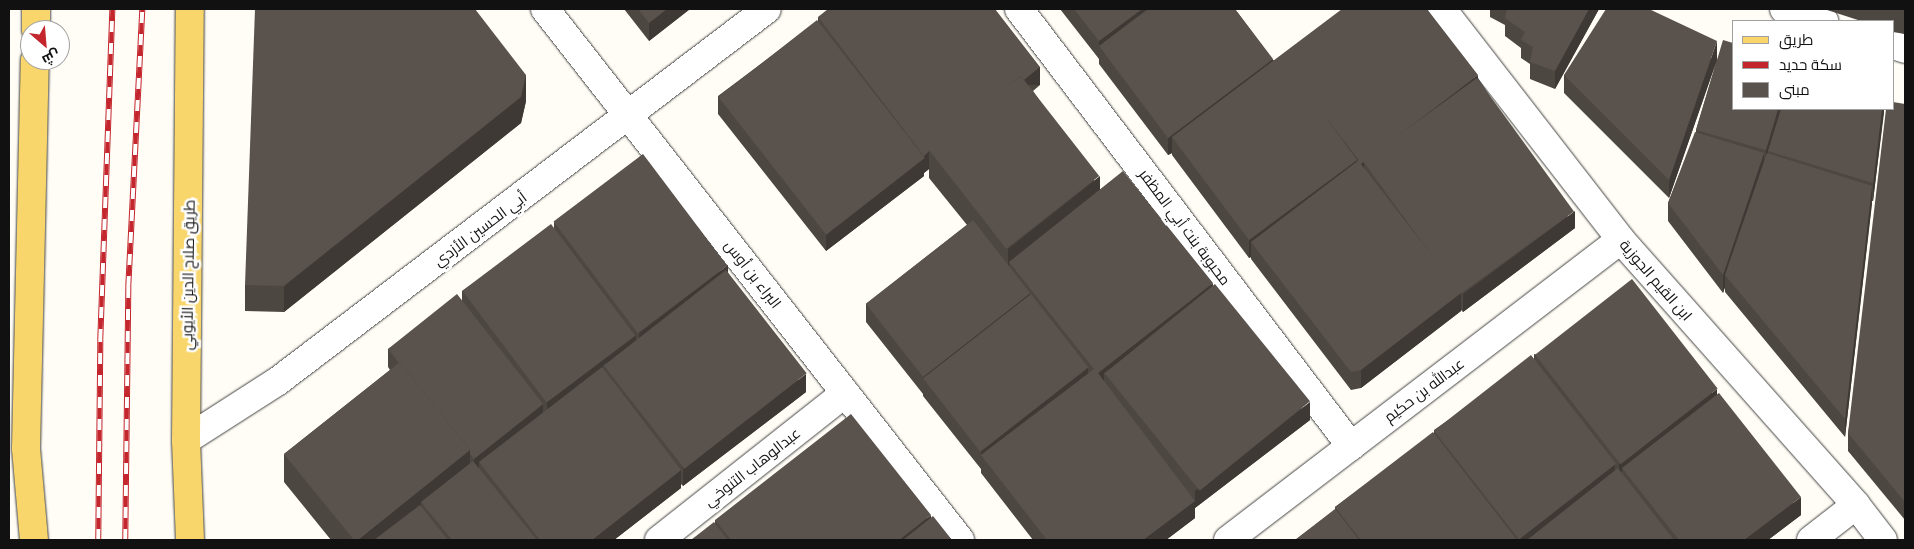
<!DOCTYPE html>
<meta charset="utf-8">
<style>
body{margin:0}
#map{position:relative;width:1914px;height:549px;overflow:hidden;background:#fffdf5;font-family:"PT Serif",Cairo,serif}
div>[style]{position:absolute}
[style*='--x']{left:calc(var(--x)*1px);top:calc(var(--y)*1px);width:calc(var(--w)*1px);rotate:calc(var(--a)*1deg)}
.roads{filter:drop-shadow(0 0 1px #444) drop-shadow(0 0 1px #444)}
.minor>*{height:28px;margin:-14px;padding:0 14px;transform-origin:14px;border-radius:14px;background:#fff}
.major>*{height:28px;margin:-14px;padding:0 14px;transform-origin:14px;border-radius:14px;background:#f9d66b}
.rail>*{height:5.5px;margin-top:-2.75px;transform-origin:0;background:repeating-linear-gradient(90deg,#fff 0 11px,#c4262e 0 22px);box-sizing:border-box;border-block:1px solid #c4262e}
.wall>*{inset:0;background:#4d4742}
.shaded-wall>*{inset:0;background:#3f3936;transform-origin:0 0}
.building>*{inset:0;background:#5a524d;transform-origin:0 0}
span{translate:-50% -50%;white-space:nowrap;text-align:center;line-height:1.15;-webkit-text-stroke:5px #fff;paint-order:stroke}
.street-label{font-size:15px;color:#111}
.frame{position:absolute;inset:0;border:10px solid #111;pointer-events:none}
.legend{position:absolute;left:1732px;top:20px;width:162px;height:90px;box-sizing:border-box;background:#fff;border:1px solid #a0a0a0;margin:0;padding:6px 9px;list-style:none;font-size:15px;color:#111}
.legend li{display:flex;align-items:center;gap:10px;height:25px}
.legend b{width:25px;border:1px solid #a0a0a0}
.north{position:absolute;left:20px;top:20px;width:50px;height:50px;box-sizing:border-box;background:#fff;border:1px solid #a0a0a0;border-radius:50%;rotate:153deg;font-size:14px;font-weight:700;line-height:20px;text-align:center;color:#111}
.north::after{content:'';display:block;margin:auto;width:18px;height:22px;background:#c4262e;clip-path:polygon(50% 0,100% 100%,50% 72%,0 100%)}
</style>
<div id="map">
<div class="roads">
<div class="minor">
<i style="--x:545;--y:9;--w:674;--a:51.99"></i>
<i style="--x:1019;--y:9;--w:549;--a:52.78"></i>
<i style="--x:1442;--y:9;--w:292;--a:52.2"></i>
<i style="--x:1621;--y:240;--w:354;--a:48.4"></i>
<i style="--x:1856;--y:505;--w:44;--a:52.4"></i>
<i style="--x:1784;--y:9;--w:42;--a:16.7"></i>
<i style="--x:1893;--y:45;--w:13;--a:18"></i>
<i style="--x:186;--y:440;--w:109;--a:-32.7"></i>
<i style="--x:278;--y:381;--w:614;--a:-37.26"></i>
<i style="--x:659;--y:540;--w:237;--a:-38.3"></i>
<i style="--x:1228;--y:540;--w:494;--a:-37.4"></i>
<i style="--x:1811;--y:540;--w:57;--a:-37.9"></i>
</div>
<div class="major">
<i style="--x:36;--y:30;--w:21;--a:-90"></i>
<i style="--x:34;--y:540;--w:92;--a:-95"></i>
<i style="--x:26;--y:448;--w:388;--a:-88.7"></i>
<i style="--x:190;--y:540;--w:100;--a:-92.3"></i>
<i style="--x:186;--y:440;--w:431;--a:-89.5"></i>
</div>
</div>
<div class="rail">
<i style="--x:98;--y:540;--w:200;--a:-89.4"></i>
<i style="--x:100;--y:340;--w:331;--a:-87.9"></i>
<i style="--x:125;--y:540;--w:253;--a:-89.3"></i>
<i style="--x:128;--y:287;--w:278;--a:-87.1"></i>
</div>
<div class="wall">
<i style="clip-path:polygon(624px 9px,690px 9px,649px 41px)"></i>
<i style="clip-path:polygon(1060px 9px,1235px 9px,1273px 60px,1478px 78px,1575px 228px,1463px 312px,1461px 310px,1461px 311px,1361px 388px,1351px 390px,1251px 259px,1251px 257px,1249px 258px,1172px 155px,1172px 153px,1168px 155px,1099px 64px,1099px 59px)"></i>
<i style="clip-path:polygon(1490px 9px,1599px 9px,1555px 89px,1530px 79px,1530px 64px,1521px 58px,1521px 48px,1505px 36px,1505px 25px,1490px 17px)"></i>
<i style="clip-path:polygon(1824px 9px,1905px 9px,1905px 34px,1893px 32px,1893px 21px,1861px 21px)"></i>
<i style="clip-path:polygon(818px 17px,1040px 85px,1033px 91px,1100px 189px,1213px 287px,1310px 420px,1195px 508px,1195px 518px,1166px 540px,1033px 540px,981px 473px,981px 469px,923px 396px,923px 394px,866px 322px,866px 304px,967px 225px,929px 178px,929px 169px,924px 173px,924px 176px,826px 251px,718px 114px,718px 96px,818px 21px)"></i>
<i style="clip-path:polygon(1717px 58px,1733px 109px,1884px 109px,1873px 201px,1872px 201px,1845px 437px,1725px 292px,1725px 287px,1723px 293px,1668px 221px,1668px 203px,1696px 132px,1696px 130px,1716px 63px,1669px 198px,1564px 93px,1564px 75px)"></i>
<i style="clip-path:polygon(526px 101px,521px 123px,284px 312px,245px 311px,245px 285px)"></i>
<i style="clip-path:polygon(1905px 104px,1905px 520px,1848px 451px,1848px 433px)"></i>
<i style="clip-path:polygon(554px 222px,728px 273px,806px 392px,683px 486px,681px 484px,681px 488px,614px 540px,331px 540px,284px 482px,284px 454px,390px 370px,388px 367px,388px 349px,462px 301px,462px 291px,554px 228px)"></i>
<i style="clip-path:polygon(1534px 354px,1717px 394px,1801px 515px,1768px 540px,1295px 540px,1335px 510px,1335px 507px,1434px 434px,1434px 430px,1534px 360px)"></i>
<i style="clip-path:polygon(931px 518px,952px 540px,691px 540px,715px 524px,715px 520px)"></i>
</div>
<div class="shaded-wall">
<i style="clip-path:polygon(667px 9px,690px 9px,649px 41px,649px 23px)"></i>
<i style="clip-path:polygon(1142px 9px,1166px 9px,1099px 46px,1099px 59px,1099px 41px)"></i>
<i style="clip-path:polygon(1589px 9px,1599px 9px,1555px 89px,1555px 71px)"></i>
<i style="clip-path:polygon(1717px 41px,1717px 59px,1669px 198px,1669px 180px)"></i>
<i style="clip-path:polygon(1273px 59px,1273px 77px,1172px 137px,1172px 153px,1168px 155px,1168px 138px)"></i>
<i style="left:1040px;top:67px;width:18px;height:138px;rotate:90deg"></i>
<i style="clip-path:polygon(526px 75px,526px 101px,521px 123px,284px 312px,284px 286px)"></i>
<i style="clip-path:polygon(1478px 75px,1478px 92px,1364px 163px,1364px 179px,1361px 164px)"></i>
<i style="clip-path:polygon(1778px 109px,1783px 109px,1768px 151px,1768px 161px,1766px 168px,1766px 150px)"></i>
<i style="clip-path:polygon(1882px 109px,1884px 109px,1884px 113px,1873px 201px,1873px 183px)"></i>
<i style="clip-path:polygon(929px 151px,929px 169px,924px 173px,924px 176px,826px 251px,826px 234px,924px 158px,924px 156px)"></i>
<i style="clip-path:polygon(1764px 153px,1764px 171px,1725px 275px,1725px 287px,1723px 293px,1723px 275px)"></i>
<i style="clip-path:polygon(1357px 160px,1357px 178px,1251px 242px,1251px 257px,1249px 258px,1249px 240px)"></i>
<i style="clip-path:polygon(1100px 176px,1100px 204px,1009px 262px,1009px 277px,1008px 278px,1008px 249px)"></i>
<i style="clip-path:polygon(1872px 186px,1872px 204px,1845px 437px,1845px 419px)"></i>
<i style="clip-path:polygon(1575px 211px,1575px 228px,1463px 312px,1463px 294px)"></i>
<i style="clip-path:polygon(728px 265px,728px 283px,639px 351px,639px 333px)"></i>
<i style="clip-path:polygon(1213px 283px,1213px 301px,1104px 373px,1104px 386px,1098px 373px)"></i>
<i style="clip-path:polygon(1030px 293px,1030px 310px,923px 378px,923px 394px,923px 376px)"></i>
<i style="clip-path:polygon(1461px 293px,1461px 311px,1361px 388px,1361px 370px)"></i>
<i style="clip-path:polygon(636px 335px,636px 353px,603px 365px,603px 378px,547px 420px,547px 402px)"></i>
<i style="clip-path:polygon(1088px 368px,1088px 385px,981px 455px,981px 469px,981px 451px)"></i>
<i style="clip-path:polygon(806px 374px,806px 392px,683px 486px,683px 469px)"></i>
<i style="clip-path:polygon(1717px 389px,1717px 407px,1622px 468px,1622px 479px,1619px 481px,1619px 464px)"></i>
<i style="clip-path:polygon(1310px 402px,1310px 420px,1195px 508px,1195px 491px)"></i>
<i style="clip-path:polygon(543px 404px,543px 422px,479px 462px,479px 473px,474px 476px,474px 459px)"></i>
<i style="clip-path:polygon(470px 450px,470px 478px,421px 502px,421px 518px,393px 540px,358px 540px)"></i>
<i style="clip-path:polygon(1615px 464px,1615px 482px,1541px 540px,1518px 540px)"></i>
<i style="clip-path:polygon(681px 470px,681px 488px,614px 540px,592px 540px)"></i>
<i style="clip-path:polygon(1801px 497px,1801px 515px,1768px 540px,1744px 540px)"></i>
<i style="clip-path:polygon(1195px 501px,1195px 518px,1166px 540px,1143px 540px)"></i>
<i style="clip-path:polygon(931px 515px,931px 533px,922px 540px,899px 540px)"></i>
</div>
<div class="building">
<i style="clip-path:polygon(255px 9px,475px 9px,526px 75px,521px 97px,284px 286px,245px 285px)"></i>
<i style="clip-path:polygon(638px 9px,667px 9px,649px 23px)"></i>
<i style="clip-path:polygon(828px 9px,995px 9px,1040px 67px,1024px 80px,1021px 76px,929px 150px,929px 151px,924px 156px,818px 17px)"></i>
<i style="clip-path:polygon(1074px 9px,1142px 9px,1099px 41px)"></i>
<i style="clip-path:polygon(1148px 9px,1235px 9px,1273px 59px,1168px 138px,1099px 46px)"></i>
<i style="clip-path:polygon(1342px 9px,1427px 9px,1478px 75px,1361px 164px,1461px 293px,1361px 370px,1351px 372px,1251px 242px,1359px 160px,1323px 114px,1357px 160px,1249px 240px,1172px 137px)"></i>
<i style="clip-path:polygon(1507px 9px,1589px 9px,1555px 71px,1530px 62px,1533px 47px,1521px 40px,1525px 32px,1505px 18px)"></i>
<i style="clip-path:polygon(1606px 9px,1649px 9px,1717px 41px,1669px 180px,1564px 75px)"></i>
<i style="left:817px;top:20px;width:175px;height:125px;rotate:52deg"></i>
<i style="clip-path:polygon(1723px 40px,1733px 43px,1733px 109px,1778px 109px,1766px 150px,1696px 130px)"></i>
<i style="left:1021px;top:76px;width:127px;height:118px;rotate:52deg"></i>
<i style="left:1477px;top:78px;width:165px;height:141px;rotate:54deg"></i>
<i style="clip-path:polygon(1893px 102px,1905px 104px,1905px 502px,1848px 433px,1886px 109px,1893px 109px)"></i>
<i style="clip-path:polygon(1781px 109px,1882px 109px,1873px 183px,1768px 151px)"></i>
<i style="clip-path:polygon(1695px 132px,1764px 153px,1723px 275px,1668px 203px)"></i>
<i style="clip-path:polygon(1767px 153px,1872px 186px,1845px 419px,1725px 275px)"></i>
<i style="left:643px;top:154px;width:140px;height:112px;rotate:53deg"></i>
<i style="clip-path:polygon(1123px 171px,1213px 283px,1098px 373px,1195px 501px,1143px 540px,1047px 540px,981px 455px,1094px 369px,1009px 262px)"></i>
<i style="left:973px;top:220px;width:93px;height:136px;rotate:52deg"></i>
<i style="left:551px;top:224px;width:140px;height:111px;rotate:53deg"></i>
<i style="left:726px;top:270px;width:131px;height:155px;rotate:52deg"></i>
<i style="left:1632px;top:279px;width:139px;height:123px;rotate:52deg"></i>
<i style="left:1215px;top:284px;width:151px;height:142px;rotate:51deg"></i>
<i style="clip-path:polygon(457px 294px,543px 404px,474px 459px,470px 454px,470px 450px,400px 362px,399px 363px,388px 349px)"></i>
<i style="left:1031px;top:294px;width:93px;height:137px;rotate:52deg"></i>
<i style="left:1531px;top:355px;width:138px;height:123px;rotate:52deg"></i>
<i style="clip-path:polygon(400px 362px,470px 450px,358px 540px,354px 540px,284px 454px)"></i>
<i style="clip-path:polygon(602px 367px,681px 470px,592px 540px,540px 540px,479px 462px)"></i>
<i style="clip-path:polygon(1719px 393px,1801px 497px,1744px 540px,1679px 540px,1622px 468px)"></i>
<i style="clip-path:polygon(851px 414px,931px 515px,899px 540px,731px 540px,715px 520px)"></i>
<i style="clip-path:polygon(1433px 432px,1517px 540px,1361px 540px,1335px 507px)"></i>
<i style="clip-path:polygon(473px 461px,537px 540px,452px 540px,421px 502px)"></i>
<i style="clip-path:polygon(1618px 468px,1674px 540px,1527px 540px)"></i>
<i style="clip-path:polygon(420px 505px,448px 540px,374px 540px)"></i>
<i style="clip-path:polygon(1335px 509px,1359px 540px,1295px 540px)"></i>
<i style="clip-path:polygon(933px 516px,952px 540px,903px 540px)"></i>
<i style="clip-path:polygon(714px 522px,728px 540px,691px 540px)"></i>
</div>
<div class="street-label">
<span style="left:1185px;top:227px;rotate:53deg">محبوبة بنت أبي المظفر</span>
<span style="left:480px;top:229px;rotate:-37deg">أبي الحسين الأزدي</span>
<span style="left:753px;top:274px;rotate:52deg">البراء بن أوس</span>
<span style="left:188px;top:275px;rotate:-89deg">طريق صلاح الدين الأيوبي</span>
<span style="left:1656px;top:280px;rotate:49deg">ابن القيم الجوزية</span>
<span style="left:1424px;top:390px;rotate:-37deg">عبدالله بن حكيم</span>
<span style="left:752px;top:467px;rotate:-38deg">عبدالوهاب التنوخي</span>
</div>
<div class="frame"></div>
<ul class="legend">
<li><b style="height:6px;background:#f9d66b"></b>طريق</li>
<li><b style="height:6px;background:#c4262e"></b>سكة حديد</li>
<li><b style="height:14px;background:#5a524d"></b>مبنى</li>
</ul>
<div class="north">ش</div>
</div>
